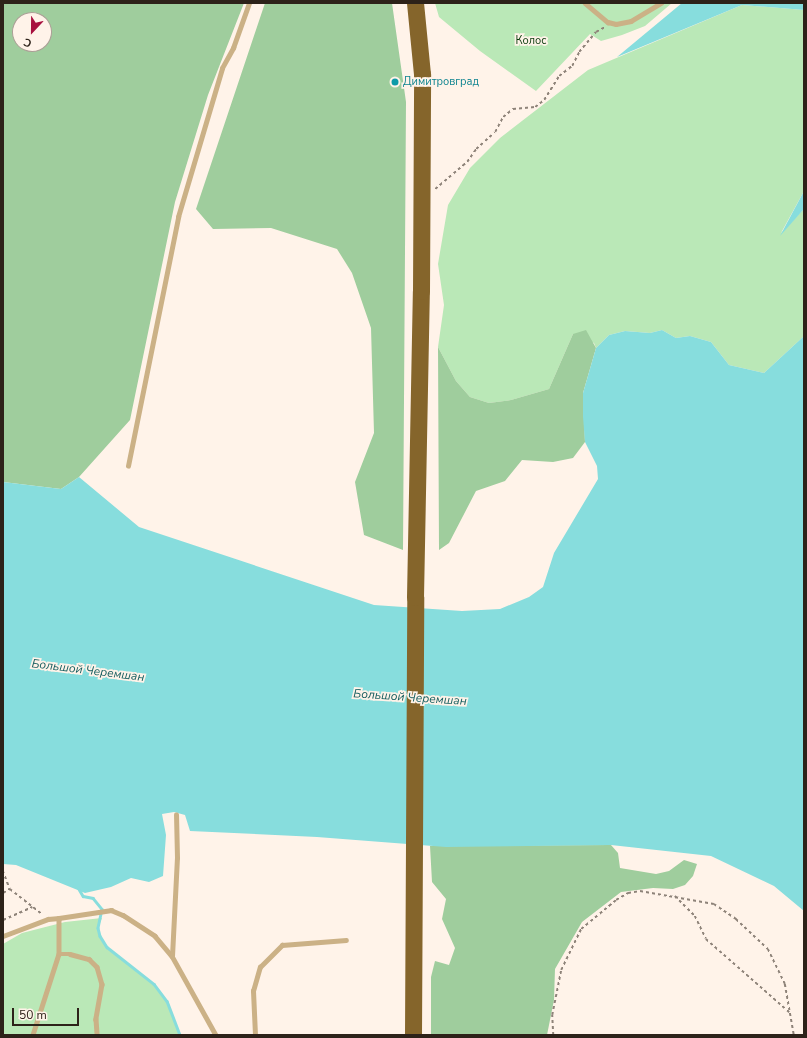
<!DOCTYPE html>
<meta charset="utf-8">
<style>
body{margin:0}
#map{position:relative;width:807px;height:1038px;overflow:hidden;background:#fff3e9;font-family:"Nunito Sans",sans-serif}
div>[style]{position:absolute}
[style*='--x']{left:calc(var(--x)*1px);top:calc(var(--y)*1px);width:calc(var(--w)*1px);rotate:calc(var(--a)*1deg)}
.green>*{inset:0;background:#bae8b7}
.forest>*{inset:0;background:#9fcd9d}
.water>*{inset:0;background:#87dddd}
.stream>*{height:2.5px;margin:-1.25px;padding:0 1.25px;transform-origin:1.25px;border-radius:1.25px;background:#87dddd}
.path>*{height:1.5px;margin-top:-0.75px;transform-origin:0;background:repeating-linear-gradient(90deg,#8e8379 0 3px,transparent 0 6px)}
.lane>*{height:4.5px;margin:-2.25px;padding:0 2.25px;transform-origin:2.25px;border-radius:2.25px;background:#cbb186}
.highway>*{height:17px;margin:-8.5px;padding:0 8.5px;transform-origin:8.5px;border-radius:8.5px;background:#85652b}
.dots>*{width:11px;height:11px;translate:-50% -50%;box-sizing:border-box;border:2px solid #fff3e9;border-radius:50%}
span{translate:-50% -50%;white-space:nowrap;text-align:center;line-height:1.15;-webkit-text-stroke:3.5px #fff3e9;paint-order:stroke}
.park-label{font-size:11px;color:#063809}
.culture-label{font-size:11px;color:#0d838f}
.left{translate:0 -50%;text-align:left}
.water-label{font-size:12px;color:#165e5f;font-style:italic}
.frame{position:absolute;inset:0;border:4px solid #2d2219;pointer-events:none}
.north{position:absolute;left:12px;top:12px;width:40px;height:40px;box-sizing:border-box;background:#fff3e9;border:1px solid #ab9f96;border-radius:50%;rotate:202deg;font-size:11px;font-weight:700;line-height:16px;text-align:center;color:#2d2219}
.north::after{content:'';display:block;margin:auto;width:14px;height:18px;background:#a8103e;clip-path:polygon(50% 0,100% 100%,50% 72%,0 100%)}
.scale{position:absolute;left:12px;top:1008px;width:67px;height:18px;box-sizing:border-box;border:2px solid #2d2219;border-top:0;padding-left:5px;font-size:12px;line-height:14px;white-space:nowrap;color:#2d2219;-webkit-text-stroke:3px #fff3e9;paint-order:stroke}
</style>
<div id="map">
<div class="green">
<i style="clip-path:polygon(435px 3px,672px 3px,645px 26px,622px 35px,601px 41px,590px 34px,536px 91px,480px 51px,439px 17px)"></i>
<i style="clip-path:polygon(742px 5px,804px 10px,804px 191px,781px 233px,804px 209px,804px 336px,764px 373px,729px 365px,711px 342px,690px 336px,676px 338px,662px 330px,650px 333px,625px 331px,609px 335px,596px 348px,594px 343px,573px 334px,549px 389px,511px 400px,489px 403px,470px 397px,456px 381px,438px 347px,444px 305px,438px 264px,448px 205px,470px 168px,500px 138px,588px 70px)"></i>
<i style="clip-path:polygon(102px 918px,98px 928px,100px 936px,107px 947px,154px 984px,167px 1001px,180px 1035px,3px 1035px,3px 944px,22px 933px,65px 922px)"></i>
</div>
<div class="forest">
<i style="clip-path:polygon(evenodd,3px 3px,244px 3px,208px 95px,175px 202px,130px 420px,79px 477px,61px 489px,3px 482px,3px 3px,20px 20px,44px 20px,44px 44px,20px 44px,20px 20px)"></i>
<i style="clip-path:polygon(265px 3px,392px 3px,406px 102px,403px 550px,364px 535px,355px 482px,374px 433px,371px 328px,352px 273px,337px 249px,271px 228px,213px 229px,196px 209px)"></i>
<i style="clip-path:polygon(586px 330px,596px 348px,583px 393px,585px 442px,573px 458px,553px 462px,522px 460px,505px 481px,476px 491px,449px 543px,439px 550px,438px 347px,456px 381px,470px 397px,489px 403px,511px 400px,549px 389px,573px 334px)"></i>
<i style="clip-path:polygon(611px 845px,618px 853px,620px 868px,656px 874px,669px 871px,684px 860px,697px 864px,693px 876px,685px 885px,673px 889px,653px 888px,621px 892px,582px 922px,555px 969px,554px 1000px,547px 1035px,431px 1035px,431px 977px,435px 961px,449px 965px,455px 948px,442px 919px,446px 899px,432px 882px,430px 846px)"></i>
</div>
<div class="water">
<i style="clip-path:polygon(682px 3px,804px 3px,804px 10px,742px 5px,617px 57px)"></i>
<i style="clip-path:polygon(804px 191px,804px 209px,780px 236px)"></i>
<i style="clip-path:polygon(662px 330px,676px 338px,690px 336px,711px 342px,729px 365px,764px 373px,804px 336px,804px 911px,774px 886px,711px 856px,611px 845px,446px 847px,317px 837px,190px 831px,185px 815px,174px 812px,162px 814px,166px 835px,163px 876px,149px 882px,131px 878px,111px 887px,85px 893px,16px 865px,3px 864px,3px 482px,61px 489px,79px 477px,139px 527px,374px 605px,462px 611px,500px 609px,529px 597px,543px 587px,554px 553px,598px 479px,597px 466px,585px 442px,583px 417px,583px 393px,596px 348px,609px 335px,625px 331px,650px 333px)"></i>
</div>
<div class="stream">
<i style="--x:79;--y:889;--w:8;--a:60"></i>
<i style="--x:83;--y:896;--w:10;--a:11"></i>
<i style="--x:93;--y:898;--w:14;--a:51"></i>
<i style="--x:102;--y:909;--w:19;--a:102"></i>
<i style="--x:98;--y:928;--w:8;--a:76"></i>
<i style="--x:100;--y:936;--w:13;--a:58"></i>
<i style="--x:107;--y:947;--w:60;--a:38.2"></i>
<i style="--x:154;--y:984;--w:21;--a:53"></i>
<i style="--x:167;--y:1001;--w:36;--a:69"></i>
</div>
<div class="path">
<i style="--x:435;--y:189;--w:42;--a:-40.2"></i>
<i style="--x:467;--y:162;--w:16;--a:-55"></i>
<i style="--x:476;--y:149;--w:25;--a:-42"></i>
<i style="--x:495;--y:132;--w:17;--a:-62"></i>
<i style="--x:503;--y:117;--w:13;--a:-39"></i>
<i style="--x:513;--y:109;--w:22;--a:-5"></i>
<i style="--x:535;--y:107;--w:11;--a:-38"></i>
<i style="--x:544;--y:100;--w:28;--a:-58"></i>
<i style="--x:559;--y:76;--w:16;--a:-38"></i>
<i style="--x:572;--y:66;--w:16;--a:-63"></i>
<i style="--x:579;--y:52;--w:26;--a:-50"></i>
<i style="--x:596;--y:32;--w:10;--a:-29"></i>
<i style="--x:3;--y:871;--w:19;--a:69"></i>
<i style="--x:10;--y:889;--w:41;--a:38"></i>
<i style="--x:3;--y:893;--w:8;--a:-30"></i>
<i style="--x:675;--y:896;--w:28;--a:45"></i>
<i style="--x:695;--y:916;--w:25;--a:64"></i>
<i style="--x:706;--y:939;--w:111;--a:41.3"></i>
<i style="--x:3;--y:920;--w:32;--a:-24"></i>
<i style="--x:553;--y:1035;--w:20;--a:-93"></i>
<i style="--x:552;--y:1015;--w:46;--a:-78.7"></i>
<i style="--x:561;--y:970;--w:46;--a:-64"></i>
<i style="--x:581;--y:929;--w:45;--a:-39.6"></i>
<i style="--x:616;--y:900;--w:14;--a:-30"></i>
<i style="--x:628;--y:893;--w:12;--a:-9"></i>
<i style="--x:640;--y:891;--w:75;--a:10"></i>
<i style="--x:714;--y:904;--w:27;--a:34"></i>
<i style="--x:736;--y:919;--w:44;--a:43.2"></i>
<i style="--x:768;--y:949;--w:39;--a:64"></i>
<i style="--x:785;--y:984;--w:52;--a:80"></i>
</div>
<div class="lane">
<i style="--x:585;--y:3;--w:30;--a:40"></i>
<i style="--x:608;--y:22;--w:8;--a:14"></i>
<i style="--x:616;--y:24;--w:15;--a:-11"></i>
<i style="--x:631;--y:21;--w:35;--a:-31"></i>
<i style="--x:128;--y:466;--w:254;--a:-78.6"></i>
<i style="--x:178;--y:217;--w:155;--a:-73.5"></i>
<i style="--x:222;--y:68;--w:23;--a:-61"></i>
<i style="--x:233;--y:48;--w:48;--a:-70.4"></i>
<i style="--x:59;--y:918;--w:53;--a:-8.7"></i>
<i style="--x:111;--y:910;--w:13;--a:23"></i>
<i style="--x:123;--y:915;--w:38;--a:33"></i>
<i style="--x:155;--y:936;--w:26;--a:50"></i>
<i style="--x:172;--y:956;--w:90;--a:60.9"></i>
<i style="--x:3;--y:936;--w:48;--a:-20.7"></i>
<i style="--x:48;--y:919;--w:11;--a:-5"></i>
<i style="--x:59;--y:918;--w:36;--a:90"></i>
<i style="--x:59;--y:954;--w:85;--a:107.8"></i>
<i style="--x:59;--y:954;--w:11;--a:0"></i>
<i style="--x:70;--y:954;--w:20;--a:15"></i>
<i style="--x:89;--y:959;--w:11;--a:45"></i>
<i style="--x:97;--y:967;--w:18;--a:74"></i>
<i style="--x:102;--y:984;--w:36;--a:100"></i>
<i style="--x:96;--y:1019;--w:16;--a:86"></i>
<i style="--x:172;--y:956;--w:98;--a:-87.1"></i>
<i style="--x:177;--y:858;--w:43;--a:-91.3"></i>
<i style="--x:255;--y:1035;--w:44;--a:-92.6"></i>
<i style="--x:253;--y:991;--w:25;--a:-74"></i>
<i style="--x:260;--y:967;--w:31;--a:-45"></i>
<i style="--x:282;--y:945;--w:64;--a:-4.5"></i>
</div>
<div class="highway">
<i style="--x:413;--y:1035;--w:438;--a:-89.7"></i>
<i style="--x:415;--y:597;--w:306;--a:-88.9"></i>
<i style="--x:421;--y:291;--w:217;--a:-89.7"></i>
<i style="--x:422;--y:74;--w:71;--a:-95.6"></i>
</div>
<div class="dots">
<i style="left:395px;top:82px;background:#0f9aa8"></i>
</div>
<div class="park-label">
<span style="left:531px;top:41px">Колос</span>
</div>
<div class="culture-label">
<span class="left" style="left:403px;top:82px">Димитровград</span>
</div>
<div class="water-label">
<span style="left:88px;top:671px;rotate:7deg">Большой Черемшан</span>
<span style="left:410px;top:698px;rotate:4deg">Большой Черемшан</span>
</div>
<div class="frame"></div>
<div class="north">С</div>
<div class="scale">50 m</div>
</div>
